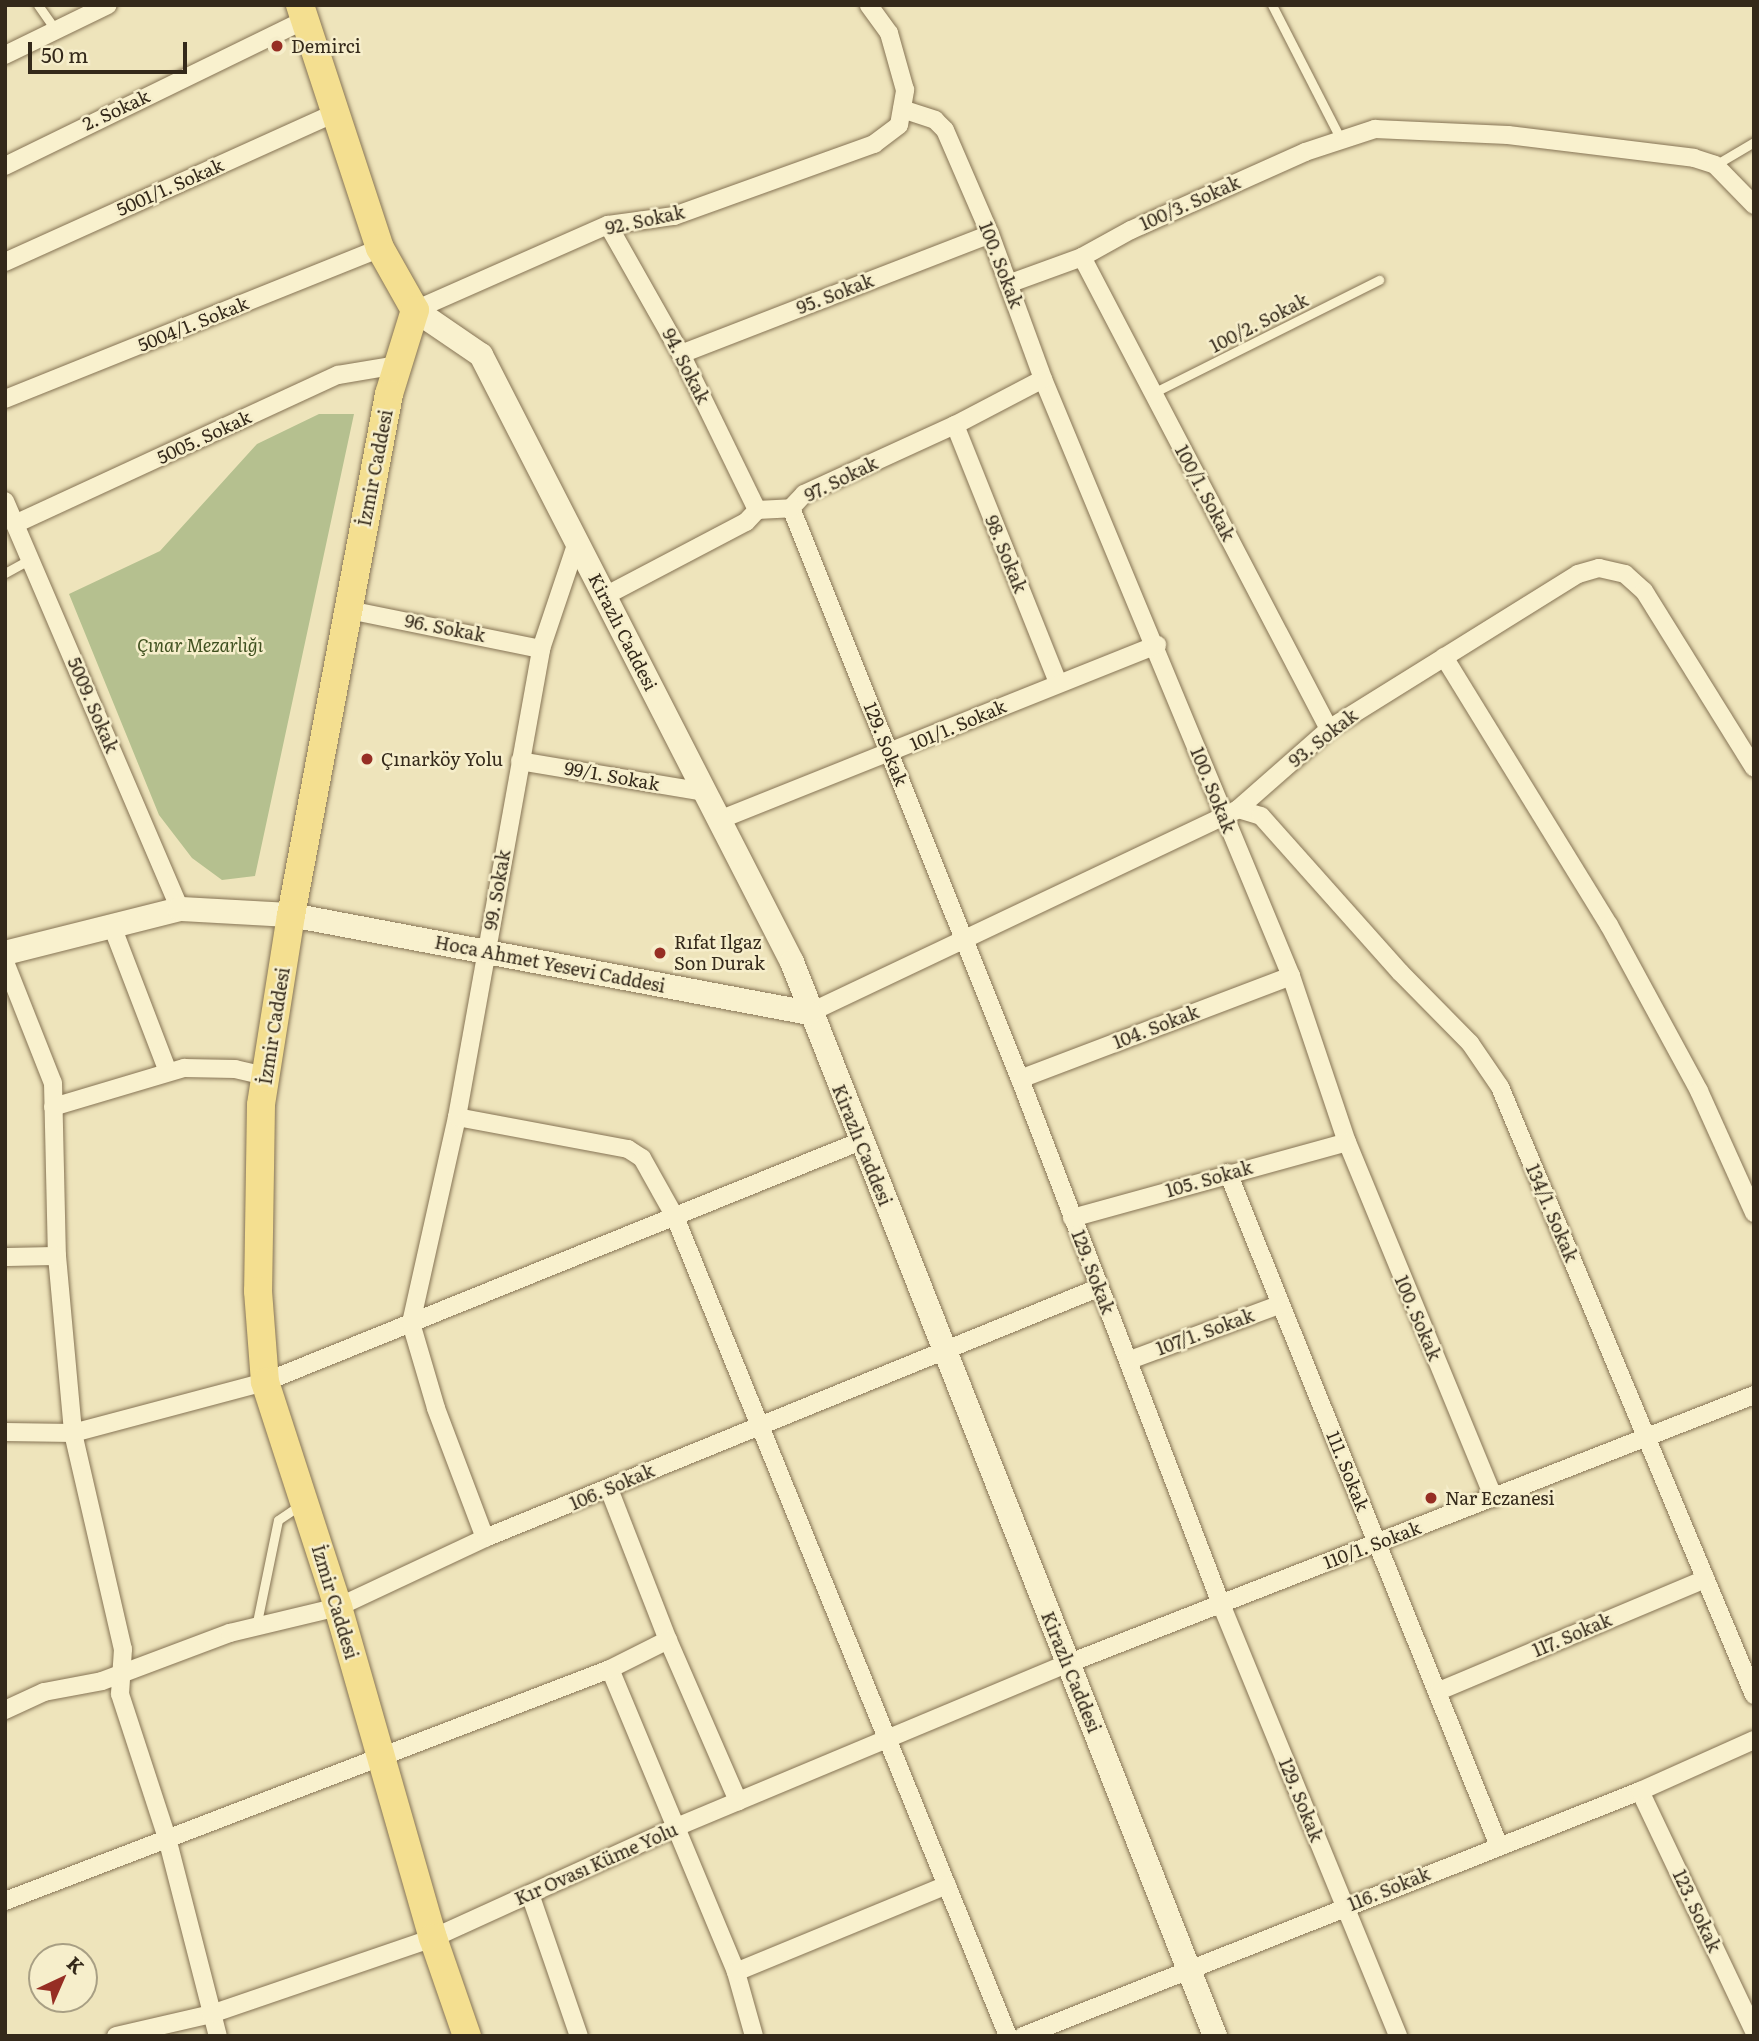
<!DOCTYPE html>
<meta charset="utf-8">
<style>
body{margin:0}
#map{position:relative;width:1759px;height:2041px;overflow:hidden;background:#eee4bb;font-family:Literata,serif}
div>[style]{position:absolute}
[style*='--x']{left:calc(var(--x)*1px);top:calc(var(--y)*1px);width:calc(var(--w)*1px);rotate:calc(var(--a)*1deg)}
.cemetery>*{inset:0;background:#b5c08f}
.roads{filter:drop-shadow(0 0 2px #867455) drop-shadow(0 0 2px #867455)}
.lane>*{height:9px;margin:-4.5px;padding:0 4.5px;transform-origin:4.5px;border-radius:4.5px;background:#f9f1ce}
.street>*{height:18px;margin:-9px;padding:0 9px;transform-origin:9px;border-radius:9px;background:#f9f1ce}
.secondary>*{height:24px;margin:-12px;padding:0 12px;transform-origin:12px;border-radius:12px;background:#f9f1ce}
.primary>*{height:28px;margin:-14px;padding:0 14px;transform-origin:14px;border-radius:14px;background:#f4df90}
.dots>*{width:19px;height:19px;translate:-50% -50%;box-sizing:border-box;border:4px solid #f6eecb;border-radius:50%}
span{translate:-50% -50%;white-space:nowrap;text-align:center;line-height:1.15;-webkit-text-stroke:5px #f6eecb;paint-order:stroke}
.poi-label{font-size:18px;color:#34291a}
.left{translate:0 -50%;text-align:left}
.street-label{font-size:18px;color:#34291a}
.park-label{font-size:18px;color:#405120;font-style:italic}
.frame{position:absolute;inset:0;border:7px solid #34291a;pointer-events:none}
.north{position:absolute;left:28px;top:1943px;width:70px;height:70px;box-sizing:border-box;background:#f6eecb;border:2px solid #a89f84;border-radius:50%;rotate:44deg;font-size:19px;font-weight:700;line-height:28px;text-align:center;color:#34291a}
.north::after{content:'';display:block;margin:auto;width:24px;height:32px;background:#962e24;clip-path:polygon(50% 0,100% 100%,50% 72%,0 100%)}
.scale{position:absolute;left:28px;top:42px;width:159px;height:32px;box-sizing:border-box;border:4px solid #34291a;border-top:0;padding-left:9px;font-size:21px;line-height:24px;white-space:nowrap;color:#34291a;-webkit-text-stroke:5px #f6eecb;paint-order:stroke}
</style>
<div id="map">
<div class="cemetery">
<i style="clip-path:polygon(319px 414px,354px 414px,255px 876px,222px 880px,192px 858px,159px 815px,69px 594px,160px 551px,257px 444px)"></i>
</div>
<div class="roads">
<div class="lane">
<i style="--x:38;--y:5;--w:28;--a:55"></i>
<i style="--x:1272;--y:5;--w:152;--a:62.9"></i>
<i style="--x:1715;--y:165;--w:45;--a:-30.5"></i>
<i style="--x:1153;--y:393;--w:253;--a:-26.6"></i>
<i style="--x:5;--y:573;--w:29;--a:-29"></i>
<i style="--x:256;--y:1627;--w:109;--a:-78.4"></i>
<i style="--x:278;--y:1520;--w:29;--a:-34"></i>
</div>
<div class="street">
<i style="--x:5;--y:55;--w:114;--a:-25.9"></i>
<i style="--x:902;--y:109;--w:35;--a:18"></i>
<i style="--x:935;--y:120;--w:14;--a:45"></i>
<i style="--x:945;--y:130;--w:113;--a:66.6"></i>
<i style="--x:990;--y:234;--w:154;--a:69.9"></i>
<i style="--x:1043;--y:379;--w:646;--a:67.44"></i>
<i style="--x:1291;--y:976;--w:175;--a:71.4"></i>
<i style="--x:1347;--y:1142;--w:385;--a:67.6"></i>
<i style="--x:5;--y:166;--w:334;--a:-26"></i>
<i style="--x:608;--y:225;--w:148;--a:60.5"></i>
<i style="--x:681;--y:354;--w:174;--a:64"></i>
<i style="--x:1082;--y:257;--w:533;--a:62.38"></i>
<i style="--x:5;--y:262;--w:362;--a:-24.3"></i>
<i style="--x:1008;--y:284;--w:79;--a:-20"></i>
<i style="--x:1082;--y:257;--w:56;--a:-28.9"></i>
<i style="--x:1131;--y:230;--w:191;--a:-24.1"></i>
<i style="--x:1305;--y:152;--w:74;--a:-18.2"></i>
<i style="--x:1375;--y:129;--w:133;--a:2.6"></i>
<i style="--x:1508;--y:135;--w:187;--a:7"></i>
<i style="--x:1694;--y:158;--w:22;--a:18"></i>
<i style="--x:1715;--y:165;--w:56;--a:45.7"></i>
<i style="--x:415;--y:310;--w:211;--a:-23.8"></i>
<i style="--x:608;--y:225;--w:67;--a:-7.8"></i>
<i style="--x:674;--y:216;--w:213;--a:-19.8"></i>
<i style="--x:874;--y:144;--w:31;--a:-37"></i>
<i style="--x:899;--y:125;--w:36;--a:-80"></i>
<i style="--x:905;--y:90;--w:59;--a:-105.7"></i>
<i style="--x:889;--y:33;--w:34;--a:-126"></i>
<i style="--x:681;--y:354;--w:331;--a:-21.2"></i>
<i style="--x:5;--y:399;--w:404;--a:-21.9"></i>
<i style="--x:955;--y:425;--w:278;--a:68.2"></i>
<i style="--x:5;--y:501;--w:444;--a:66.8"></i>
<i style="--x:791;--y:508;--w:615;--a:68.15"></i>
<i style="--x:1020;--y:1079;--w:562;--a:69.05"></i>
<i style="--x:1221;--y:1604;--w:467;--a:67.7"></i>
<i style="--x:15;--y:524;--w:356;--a:-24.8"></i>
<i style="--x:338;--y:375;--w:61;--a:-9.5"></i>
<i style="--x:605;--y:596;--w:159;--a:-27.7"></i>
<i style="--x:746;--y:522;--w:16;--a:-47"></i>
<i style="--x:757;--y:510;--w:34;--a:-3"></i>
<i style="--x:791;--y:508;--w:19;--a:-47"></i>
<i style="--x:804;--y:494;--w:166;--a:-24.6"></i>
<i style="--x:955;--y:425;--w:99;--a:-27.6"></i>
<i style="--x:349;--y:610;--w:196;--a:11.5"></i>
<i style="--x:1444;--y:657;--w:315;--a:58.4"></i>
<i style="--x:1609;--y:925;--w:189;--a:61.5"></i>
<i style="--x:1699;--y:1091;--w:134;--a:65.7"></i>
<i style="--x:520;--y:761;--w:188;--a:9.5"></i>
<i style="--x:1238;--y:809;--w:24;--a:17"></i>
<i style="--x:1261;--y:816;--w:209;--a:48.3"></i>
<i style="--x:1400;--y:972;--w:100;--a:45.4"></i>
<i style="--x:1470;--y:1043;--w:53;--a:55.7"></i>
<i style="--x:1500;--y:1087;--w:659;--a:67.33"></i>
<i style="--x:719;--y:820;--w:472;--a:-21.8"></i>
<i style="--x:112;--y:926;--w:156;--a:69"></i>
<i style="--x:5;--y:962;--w:130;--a:68.4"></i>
<i style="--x:53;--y:1083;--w:173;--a:88.7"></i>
<i style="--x:57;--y:1256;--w:178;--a:84.8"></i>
<i style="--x:73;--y:1433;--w:222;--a:77"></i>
<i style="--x:123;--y:1649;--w:45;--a:93.8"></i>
<i style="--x:120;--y:1694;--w:151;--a:71.9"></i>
<i style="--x:167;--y:1838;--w:204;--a:75.6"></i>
<i style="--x:809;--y:1013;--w:475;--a:-25.4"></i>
<i style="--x:1238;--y:809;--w:121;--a:-41.3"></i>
<i style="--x:1329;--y:729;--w:293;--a:-31.9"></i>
<i style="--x:1578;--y:574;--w:22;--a:-16"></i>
<i style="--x:1599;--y:568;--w:27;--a:13"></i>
<i style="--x:1625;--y:574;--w:25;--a:42"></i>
<i style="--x:1644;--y:591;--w:208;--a:58.1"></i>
<i style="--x:1020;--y:1079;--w:290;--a:-20.8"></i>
<i style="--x:53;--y:1107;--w:137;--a:-16.6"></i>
<i style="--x:184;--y:1068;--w:51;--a:1.1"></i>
<i style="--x:235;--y:1069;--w:32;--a:13"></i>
<i style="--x:457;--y:1117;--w:174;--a:10.6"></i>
<i style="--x:628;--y:1149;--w:17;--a:33"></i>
<i style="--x:642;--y:1158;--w:68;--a:60.8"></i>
<i style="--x:675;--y:1217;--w:884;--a:67.87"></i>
<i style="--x:1228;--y:1173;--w:726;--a:68.07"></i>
<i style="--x:1072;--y:1218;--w:285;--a:-15.4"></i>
<i style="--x:5;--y:1257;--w:52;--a:-1.1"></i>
<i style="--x:1130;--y:1360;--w:159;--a:-20.3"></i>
<i style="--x:5;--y:1432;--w:68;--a:0.8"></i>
<i style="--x:73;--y:1433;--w:199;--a:-14.9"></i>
<i style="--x:265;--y:1382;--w:643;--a:-22.02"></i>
<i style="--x:609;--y:1489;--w:162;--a:68.7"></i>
<i style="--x:668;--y:1640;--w:176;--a:66.5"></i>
<i style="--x:485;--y:1538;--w:139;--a:-110.7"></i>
<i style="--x:436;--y:1408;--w:89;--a:-106.4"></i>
<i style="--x:411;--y:1323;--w:211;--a:-77.4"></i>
<i style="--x:457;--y:1117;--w:475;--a:-79.8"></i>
<i style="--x:541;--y:649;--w:113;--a:-71.4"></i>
<i style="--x:610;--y:1669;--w:328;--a:67.4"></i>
<i style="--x:736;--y:1972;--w:66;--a:74.3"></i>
<i style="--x:1439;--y:1691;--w:289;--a:-22.8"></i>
<i style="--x:5;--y:1710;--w:43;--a:-24.8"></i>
<i style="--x:44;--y:1692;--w:59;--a:-10.7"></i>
<i style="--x:102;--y:1681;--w:137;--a:-20.6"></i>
<i style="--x:230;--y:1633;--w:111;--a:-13.5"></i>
<i style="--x:338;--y:1607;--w:162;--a:-25.1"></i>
<i style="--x:485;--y:1538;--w:662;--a:-22.19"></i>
<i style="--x:1640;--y:1791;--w:266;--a:64.6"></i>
<i style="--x:530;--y:1894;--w:150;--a:71"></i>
<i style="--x:5;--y:1901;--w:648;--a:-20.98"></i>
<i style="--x:610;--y:1669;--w:65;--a:-26.6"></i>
<i style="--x:736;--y:1972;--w:228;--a:-22.4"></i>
<i style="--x:116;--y:2036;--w:98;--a:-13"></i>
<i style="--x:211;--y:2014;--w:235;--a:-18.9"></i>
<i style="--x:433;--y:1938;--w:265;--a:-24.5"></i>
<i style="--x:674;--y:1828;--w:426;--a:-22.7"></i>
<i style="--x:1067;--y:1664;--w:738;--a:-21.38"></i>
<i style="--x:1023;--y:2036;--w:664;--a:-21.66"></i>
<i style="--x:1640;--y:1791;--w:125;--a:-24.1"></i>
</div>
<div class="secondary">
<i style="--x:415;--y:310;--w:80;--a:34.3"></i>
<i style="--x:481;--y:355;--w:682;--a:62.87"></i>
<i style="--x:792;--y:962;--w:1154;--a:68.5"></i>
<i style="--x:5;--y:953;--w:180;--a:-14.1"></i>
<i style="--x:180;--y:909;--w:111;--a:3.1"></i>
<i style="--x:291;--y:915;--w:527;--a:10.71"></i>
</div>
<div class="primary">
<i style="--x:300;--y:5;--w:256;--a:71.8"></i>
<i style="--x:380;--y:248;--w:71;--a:60.6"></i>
<i style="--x:415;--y:310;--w:88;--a:107.2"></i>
<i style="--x:389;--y:394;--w:530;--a:100.65"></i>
<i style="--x:291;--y:915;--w:192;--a:99"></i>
<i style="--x:261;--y:1105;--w:186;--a:90.9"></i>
<i style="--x:258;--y:1291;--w:91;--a:85.6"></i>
<i style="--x:265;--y:1382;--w:237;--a:72"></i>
<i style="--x:338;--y:1607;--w:344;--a:74"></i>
<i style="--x:433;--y:1938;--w:104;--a:70.9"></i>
</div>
</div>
<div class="dots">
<i style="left:277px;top:46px;background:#962e24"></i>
<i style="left:367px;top:759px;background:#962e24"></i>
<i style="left:660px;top:953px;background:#962e24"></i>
<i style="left:1431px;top:1498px;background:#962e24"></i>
</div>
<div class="poi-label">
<span class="left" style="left:291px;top:46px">Demirci</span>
<span class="left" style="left:381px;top:759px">Çınarköy Yolu</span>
<span class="left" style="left:674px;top:953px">Rıfat Ilgaz<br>Son Durak</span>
<span class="left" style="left:1445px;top:1498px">Nar Eczanesi</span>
</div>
<div class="street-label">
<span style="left:116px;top:110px;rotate:-25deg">2. Sokak</span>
<span style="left:170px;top:187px;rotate:-24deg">5001/1. Sokak</span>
<span style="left:1190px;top:203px;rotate:-24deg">100/3. Sokak</span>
<span style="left:645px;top:220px;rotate:-12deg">92. Sokak</span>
<span style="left:1001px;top:265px;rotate:69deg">100. Sokak</span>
<span style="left:835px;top:294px;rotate:-21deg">95. Sokak</span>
<span style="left:1259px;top:323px;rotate:-27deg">100/2. Sokak</span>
<span style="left:193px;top:324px;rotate:-22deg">5004/1. Sokak</span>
<span style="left:686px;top:366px;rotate:63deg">94. Sokak</span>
<span style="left:204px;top:437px;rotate:-25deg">5005. Sokak</span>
<span style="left:375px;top:468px;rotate:-79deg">İzmir Caddesi</span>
<span style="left:841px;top:479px;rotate:-26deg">97. Sokak</span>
<span style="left:1205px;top:493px;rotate:62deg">100/1. Sokak</span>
<span style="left:1006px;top:554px;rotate:68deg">98. Sokak</span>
<span style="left:445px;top:628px;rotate:11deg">96. Sokak</span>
<span style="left:623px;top:632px;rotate:63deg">Kirazlı Caddesi</span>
<span style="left:93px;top:705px;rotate:67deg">5009. Sokak</span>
<span style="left:958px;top:725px;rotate:-23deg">101/1. Sokak</span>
<span style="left:1323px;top:738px;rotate:-38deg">93. Sokak</span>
<span style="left:886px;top:744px;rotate:68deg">129. Sokak</span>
<span style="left:612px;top:776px;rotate:10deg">99/1. Sokak</span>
<span style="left:1213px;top:790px;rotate:68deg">100. Sokak</span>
<span style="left:497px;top:890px;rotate:-80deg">99. Sokak</span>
<span style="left:550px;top:964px;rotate:11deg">Hoca Ahmet Yesevi Caddesi</span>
<span style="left:274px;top:1026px;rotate:-81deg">İzmir Caddesi</span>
<span style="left:1156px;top:1027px;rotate:-21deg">104. Sokak</span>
<span style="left:862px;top:1145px;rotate:68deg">Kirazlı Caddesi</span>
<span style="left:1209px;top:1179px;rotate:-16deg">105. Sokak</span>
<span style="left:1552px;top:1213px;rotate:67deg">134/1. Sokak</span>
<span style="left:1093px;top:1272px;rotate:69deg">129. Sokak</span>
<span style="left:1418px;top:1318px;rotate:67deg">100. Sokak</span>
<span style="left:1205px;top:1332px;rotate:-20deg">107/1. Sokak</span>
<span style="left:1348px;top:1471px;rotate:68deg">111. Sokak</span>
<span style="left:612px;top:1487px;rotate:-23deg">106. Sokak</span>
<span style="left:1372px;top:1545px;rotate:-21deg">110/1. Sokak</span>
<span style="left:335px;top:1602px;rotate:73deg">İzmir Caddesi</span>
<span style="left:1572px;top:1635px;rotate:-23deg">117. Sokak</span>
<span style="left:1071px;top:1672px;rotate:68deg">Kirazlı Caddesi</span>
<span style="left:1301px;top:1800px;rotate:68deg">129. Sokak</span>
<span style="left:596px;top:1864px;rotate:-24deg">Kır Ovası Küme Yolu</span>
<span style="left:1389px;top:1889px;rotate:-22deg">116. Sokak</span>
<span style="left:1697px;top:1911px;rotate:65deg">123. Sokak</span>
</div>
<div class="park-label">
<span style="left:200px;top:645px">Çınar Mezarlığı</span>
</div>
<div class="frame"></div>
<div class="north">K</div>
<div class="scale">50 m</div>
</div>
